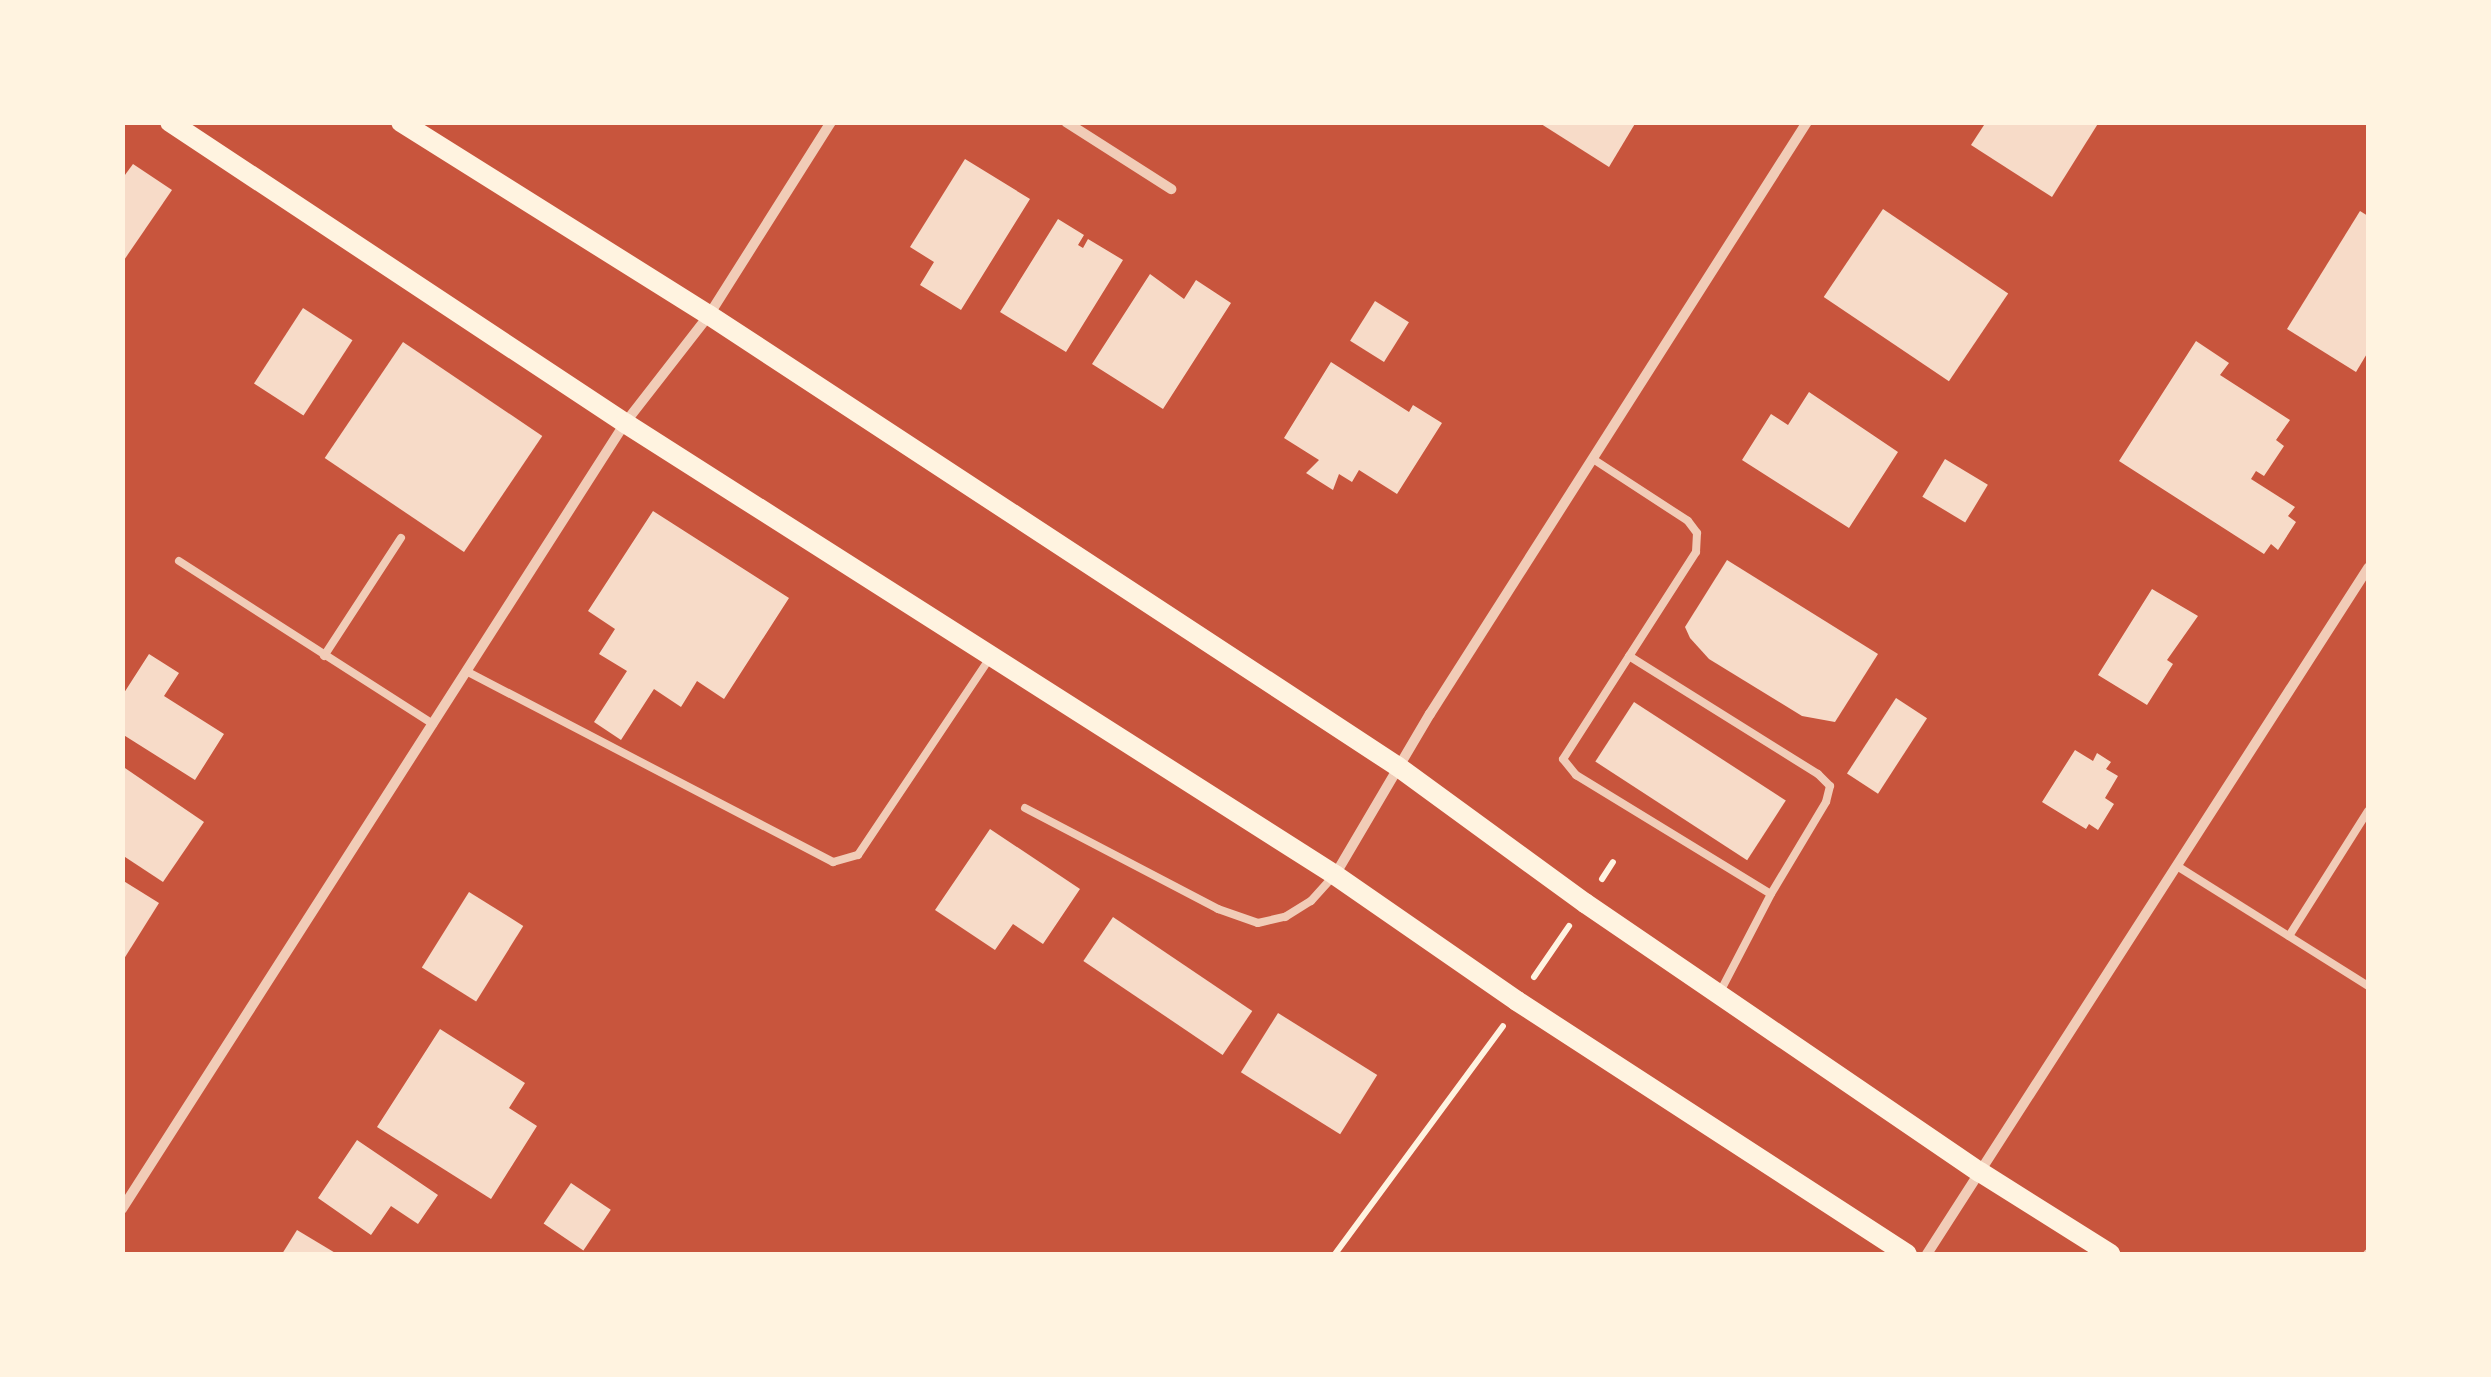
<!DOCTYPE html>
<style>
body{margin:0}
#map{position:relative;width:2491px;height:1377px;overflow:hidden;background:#c8553d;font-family:"Nunito Sans",sans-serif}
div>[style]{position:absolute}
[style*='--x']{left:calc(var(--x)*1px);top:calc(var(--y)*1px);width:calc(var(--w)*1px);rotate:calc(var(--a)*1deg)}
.building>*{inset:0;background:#f7dbc8;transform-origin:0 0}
.path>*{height:6px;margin:-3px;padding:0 3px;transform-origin:3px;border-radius:3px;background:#fff3e0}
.service>*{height:8px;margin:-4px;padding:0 4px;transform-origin:4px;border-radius:4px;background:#f1ccb7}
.minor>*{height:10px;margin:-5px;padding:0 5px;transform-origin:5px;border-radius:5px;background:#f1ccb7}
.secondary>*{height:20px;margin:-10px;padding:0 10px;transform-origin:10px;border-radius:10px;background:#fff3e0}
span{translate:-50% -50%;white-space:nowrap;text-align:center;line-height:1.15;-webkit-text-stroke:8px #fff3e0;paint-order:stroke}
.frame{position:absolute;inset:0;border:125px solid #fff3e0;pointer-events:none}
</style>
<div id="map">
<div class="building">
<i style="clip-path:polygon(1538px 122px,1636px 122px,1609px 167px)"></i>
<i style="clip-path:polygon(1986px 122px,2099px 122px,2052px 197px,1971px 145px)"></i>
<i style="clip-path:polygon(965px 159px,1030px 199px,961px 310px,920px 285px,934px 262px,910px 247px)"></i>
<i style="clip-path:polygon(133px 164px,172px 190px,122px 263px,122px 179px)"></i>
<i style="left:1883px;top:209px;width:151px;height:106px;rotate:34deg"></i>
<i style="clip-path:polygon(2360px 211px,2368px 216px,2368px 352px,2356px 372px,2287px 329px)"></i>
<i style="clip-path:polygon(1058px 219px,1084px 235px,1078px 245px,1083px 248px,1088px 239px,1123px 260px,1066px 352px,1000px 312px)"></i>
<i style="clip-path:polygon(1150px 274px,1184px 299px,1196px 280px,1231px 303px,1163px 409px,1092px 364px)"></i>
<i style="left:1375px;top:301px;width:40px;height:47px;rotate:32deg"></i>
<i style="left:303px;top:308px;width:59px;height:90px;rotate:33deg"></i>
<i style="clip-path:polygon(2196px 341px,2229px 363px,2220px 375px,2290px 420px,2276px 440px,2284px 446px,2264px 476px,2256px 471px,2251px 479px,2295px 507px,2288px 516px,2296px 522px,2278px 550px,2271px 544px,2264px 554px,2119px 461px)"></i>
<i style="left:403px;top:342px;width:168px;height:140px;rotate:34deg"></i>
<i style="clip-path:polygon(1331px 362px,1409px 412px,1413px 405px,1442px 423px,1397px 494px,1359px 470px,1352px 482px,1339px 474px,1333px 490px,1306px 473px,1319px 460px,1284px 438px)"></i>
<i style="clip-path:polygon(1809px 392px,1898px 452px,1849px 528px,1742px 460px,1771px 414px,1788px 425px)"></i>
<i style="left:1945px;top:459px;width:50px;height:44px;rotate:31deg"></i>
<i style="clip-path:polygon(653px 511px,789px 598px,724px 699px,697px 681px,681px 707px,654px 689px,621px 740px,594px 722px,627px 671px,599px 654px,615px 629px,588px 611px)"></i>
<i style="clip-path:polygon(1727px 560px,1878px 654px,1835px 722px,1802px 716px,1709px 659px,1690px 638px,1685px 627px)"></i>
<i style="clip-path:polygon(2152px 589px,2198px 616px,2167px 660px,2173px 664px,2147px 705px,2098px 675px)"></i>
<i style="clip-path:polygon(149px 654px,179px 673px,164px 696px,224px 734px,195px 780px,122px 734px,122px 696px)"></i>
<i style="left:1896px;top:698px;width:37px;height:90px;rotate:33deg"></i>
<i style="left:1634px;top:702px;width:181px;height:71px;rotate:33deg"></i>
<i style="clip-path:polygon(2075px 750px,2093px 761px,2097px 753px,2111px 762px,2106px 769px,2118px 776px,2105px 798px,2114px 804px,2098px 830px,2089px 824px,2086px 829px,2042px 802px)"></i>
<i style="clip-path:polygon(122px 766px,204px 822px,163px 882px,122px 855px)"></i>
<i style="clip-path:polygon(990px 829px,1080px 889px,1043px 944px,1013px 924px,995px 950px,935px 910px)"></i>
<i style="clip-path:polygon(122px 880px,159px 903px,122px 962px)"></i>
<i style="left:469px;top:892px;width:64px;height:89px;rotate:32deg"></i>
<i style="left:1113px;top:917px;width:168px;height:53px;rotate:34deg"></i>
<i style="left:1278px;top:1013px;width:117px;height:70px;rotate:32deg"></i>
<i style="clip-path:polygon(440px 1029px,525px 1083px,509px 1108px,537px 1126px,491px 1199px,377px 1127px)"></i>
<i style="clip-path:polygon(357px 1140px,438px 1195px,418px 1224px,391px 1206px,371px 1235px,318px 1198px)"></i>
<i style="left:571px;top:1183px;width:48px;height:49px;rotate:34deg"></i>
<i style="clip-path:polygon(297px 1230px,337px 1254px,282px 1254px)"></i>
</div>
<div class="path">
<i style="--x:1602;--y:879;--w:20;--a:-57"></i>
<i style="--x:1534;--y:977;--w:62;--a:-55.5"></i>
<i style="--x:1335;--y:1254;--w:283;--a:-53.6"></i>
</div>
<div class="service">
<i style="--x:1593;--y:459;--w:113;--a:33.1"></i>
<i style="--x:1688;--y:521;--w:15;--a:53"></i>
<i style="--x:1697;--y:533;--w:19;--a:93"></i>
<i style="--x:1696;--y:552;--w:246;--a:122.7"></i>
<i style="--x:1563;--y:759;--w:21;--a:51"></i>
<i style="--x:1576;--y:775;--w:228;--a:31.4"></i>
<i style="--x:1771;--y:894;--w:113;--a:117.5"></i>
<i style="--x:179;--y:561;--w:302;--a:32.7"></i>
<i style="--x:324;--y:656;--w:141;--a:-56.9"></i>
<i style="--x:1629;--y:656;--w:223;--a:32"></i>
<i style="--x:1818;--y:774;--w:17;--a:45"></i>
<i style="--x:1830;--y:786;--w:16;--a:104"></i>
<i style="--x:1826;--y:802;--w:107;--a:120.9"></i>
<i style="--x:466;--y:671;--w:414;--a:27.5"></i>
<i style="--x:833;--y:862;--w:26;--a:-16"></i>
<i style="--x:858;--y:855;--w:239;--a:-56.2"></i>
<i style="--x:1025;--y:808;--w:218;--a:27.6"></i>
<i style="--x:1218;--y:909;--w:42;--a:19.3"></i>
<i style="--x:1258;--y:923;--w:28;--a:-13"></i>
<i style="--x:1285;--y:917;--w:31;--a:-32"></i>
<i style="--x:1311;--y:901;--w:31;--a:-48"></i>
<i style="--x:2177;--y:866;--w:226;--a:32.1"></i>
<i style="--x:2289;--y:936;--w:148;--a:-57.7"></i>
<i style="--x:2367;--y:1254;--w:1;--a:-45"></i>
</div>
<div class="minor">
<i style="--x:1066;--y:122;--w:125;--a:32.5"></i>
<i style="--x:1335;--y:875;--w:187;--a:-59.5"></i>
<i style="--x:1430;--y:714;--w:702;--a:-57.51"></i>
<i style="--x:122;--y:1209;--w:933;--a:-57.38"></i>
<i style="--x:625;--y:423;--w:137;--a:-52.1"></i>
<i style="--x:709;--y:315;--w:228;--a:-57.7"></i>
<i style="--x:1927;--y:1254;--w:816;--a:-57.26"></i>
</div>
<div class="secondary">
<i style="--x:170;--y:122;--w:546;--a:33.49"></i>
<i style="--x:625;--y:423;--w:842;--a:32.48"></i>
<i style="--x:1335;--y:875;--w:221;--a:34.7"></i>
<i style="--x:1517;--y:1001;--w:465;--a:33"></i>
<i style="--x:401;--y:122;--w:363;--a:32.1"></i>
<i style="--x:709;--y:315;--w:823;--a:33.25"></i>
<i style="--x:1397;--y:766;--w:233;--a:36.1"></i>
<i style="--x:1585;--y:903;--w:478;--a:34.3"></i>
<i style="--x:1980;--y:1172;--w:154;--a:32.2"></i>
</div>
<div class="frame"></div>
</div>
